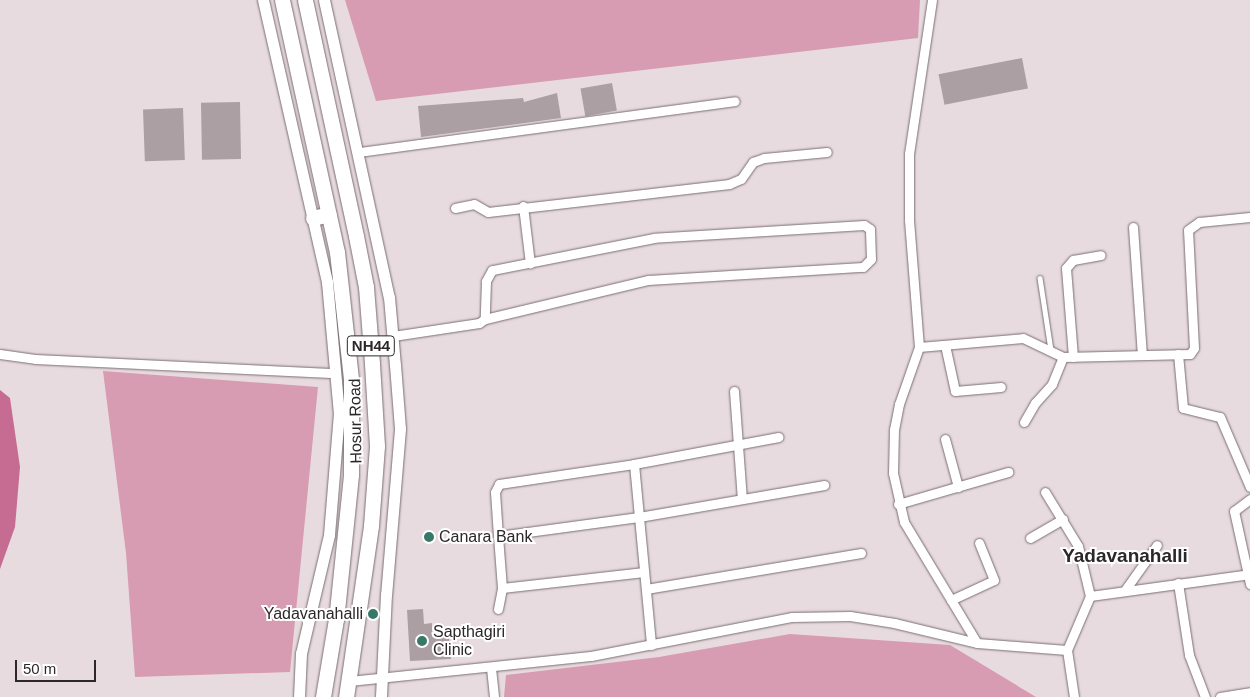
<!DOCTYPE html>
<style>
body{margin:0}
#map{position:relative;width:1250px;height:697px;overflow:hidden;background:#e8dbdf;font-family:Helvetica,sans-serif}
div>[style]{position:absolute}
[style*='--x']{left:calc(var(--x)*1px);top:calc(var(--y)*1px);width:calc(var(--w)*1px);rotate:calc(var(--a)*1deg)}
.green>*{inset:0;background:#d79bb2}
.water>*{inset:0;background:#c66c92}
.building>*{inset:0;background:#ab9fa3;transform-origin:0 0}
.roads{filter:drop-shadow(0 0 1px #796e72) drop-shadow(0 0 1px #796e72)}
.service>*{height:4.5px;margin:-2.25px;padding:0 2.25px;transform-origin:2.25px;border-radius:2.25px;background:#fff}
.minor>*{height:9px;margin:-4.5px;padding:0 4.5px;transform-origin:4.5px;border-radius:4.5px;background:#fff}
.tertiary>*{height:11px;margin:-5.5px;padding:0 5.5px;transform-origin:5.5px;border-radius:5.5px;background:#fff}
.trunk>*{height:15px;margin:-7.5px;padding:0 7.5px;transform-origin:7.5px;border-radius:7.5px;background:#fff}
.dots>*{width:14px;height:14px;translate:-50% -50%;box-sizing:border-box;border:2px solid #fff;border-radius:50%}
span{translate:-50% -50%;white-space:nowrap;text-align:center;line-height:1.15;-webkit-text-stroke:4px #fff;paint-order:stroke}
.shield-label span{padding:1px 4px;background:#fff;border:1px solid;border-radius:4px;-webkit-text-stroke-width:0}
.shield-label{font-size:15px;color:#2c2829;font-weight:700}
.street-label{font-size:16px;color:#2c2829}
.poi-label{font-size:16px;color:#2c2829}
.left{translate:0 -50%;text-align:left}
.right{translate:-100% -50%;text-align:right}
.quarter-label{font-size:19px;color:#2c2829;font-weight:700}
.scale{position:absolute;left:15px;top:660px;width:81px;height:22px;box-sizing:border-box;border:2px solid #2c2829;border-top:0;padding-left:6px;font-size:15px;line-height:18px;white-space:nowrap;color:#2c2829;-webkit-text-stroke:4px #fff;paint-order:stroke}
</style>
<div id="map">
<div class="green">
<i style="clip-path:polygon(345px 0,920px 0,918px 38px,376px 101px)"></i>
<i style="clip-path:polygon(103px 371px,318px 387px,290px 672px,135px 677px,126px 553px)"></i>
<i style="clip-path:polygon(790px 634px,950px 645px,1036px 697px,504px 697px,506px 675px,659px 657px)"></i>
</div>
<div class="water">
<i style="clip-path:polygon(0 390px,10px 398px,20px 467px,15px 527px,0 569px)"></i>
</div>
<div class="building">
<i style="left:1022px;top:58px;width:31px;height:85px;rotate:79deg"></i>
<i style="left:612px;top:83px;width:28px;height:32px;rotate:80deg"></i>
<i style="clip-path:polygon(557px 93px,561px 118px,421px 137px,418px 106px,523px 98px,524px 102px)"></i>
<i style="left:240px;top:102px;width:57px;height:39px;rotate:89deg"></i>
<i style="left:183px;top:108px;width:52px;height:40px;rotate:88deg"></i>
<i style="clip-path:polygon(423px 609px,424px 624px,432px 623px,432px 637px,449px 636px,451px 659px,410px 661px,407px 610px)"></i>
</div>
<div class="roads">
<div class="service">
<i style="--x:1040;--y:278;--w:73;--a:81.3"></i>
</div>
<div class="minor">
<i style="--x:932;--y:0;--w:156;--a:98.5"></i>
<i style="--x:909;--y:154;--w:66;--a:90"></i>
<i style="--x:909;--y:220;--w:127;--a:85.5"></i>
<i style="--x:919;--y:347;--w:60;--a:109.3"></i>
<i style="--x:899;--y:404;--w:25;--a:101"></i>
<i style="--x:894;--y:429;--w:44;--a:91.3"></i>
<i style="--x:893;--y:473;--w:50;--a:77.3"></i>
<i style="--x:904;--y:522;--w:141;--a:58.9"></i>
<i style="--x:359;--y:152;--w:379;--a:-7.7"></i>
<i style="--x:523;--y:206;--w:58;--a:83.1"></i>
<i style="--x:455;--y:208;--w:19;--a:-12"></i>
<i style="--x:474;--y:204;--w:16;--a:30"></i>
<i style="--x:488;--y:212;--w:243;--a:-6.6"></i>
<i style="--x:729;--y:184;--w:13;--a:-23"></i>
<i style="--x:741;--y:179;--w:21;--a:-55"></i>
<i style="--x:753;--y:162;--w:12;--a:-20"></i>
<i style="--x:764;--y:158;--w:63;--a:-5.4"></i>
<i style="--x:1133;--y:227;--w:128;--a:86"></i>
<i style="--x:393;--y:336;--w:87;--a:-8.6"></i>
<i style="--x:479;--y:323;--w:7;--a:-34"></i>
<i style="--x:485;--y:319;--w:168;--a:-13.5"></i>
<i style="--x:648;--y:280;--w:215;--a:-3.5"></i>
<i style="--x:863;--y:267;--w:11;--a:-45"></i>
<i style="--x:871;--y:259;--w:30;--a:-92"></i>
<i style="--x:870;--y:229;--w:7;--a:-146"></i>
<i style="--x:864;--y:225;--w:210;--a:176.5"></i>
<i style="--x:654;--y:238;--w:165;--a:168.8"></i>
<i style="--x:492;--y:270;--w:13;--a:119"></i>
<i style="--x:486;--y:281;--w:38;--a:92"></i>
<i style="--x:945;--y:345;--w:47;--a:77.7"></i>
<i style="--x:955;--y:391;--w:46;--a:-5"></i>
<i style="--x:919;--y:347;--w:104;--a:-4.9"></i>
<i style="--x:1023;--y:338;--w:44;--a:25.4"></i>
<i style="--x:1063;--y:357;--w:127;--a:-1.4"></i>
<i style="--x:1190;--y:354;--w:7;--a:-56"></i>
<i style="--x:1194;--y:348;--w:118;--a:-92.9"></i>
<i style="--x:1188;--y:230;--w:14;--a:-36"></i>
<i style="--x:1199;--y:222;--w:51;--a:-5.6"></i>
<i style="--x:0;--y:354;--w:35;--a:8"></i>
<i style="--x:35;--y:359;--w:301;--a:2.7"></i>
<i style="--x:1178;--y:354;--w:54;--a:84.7"></i>
<i style="--x:1183;--y:408;--w:38;--a:14"></i>
<i style="--x:1220;--y:417;--w:76;--a:66.8"></i>
<i style="--x:1073;--y:357;--w:89;--a:-94.5"></i>
<i style="--x:1066;--y:268;--w:11;--a:-49"></i>
<i style="--x:1073;--y:260;--w:28;--a:-10"></i>
<i style="--x:734;--y:391;--w:108;--a:85.8"></i>
<i style="--x:1024;--y:422;--w:22;--a:-60"></i>
<i style="--x:1035;--y:403;--w:25;--a:-48"></i>
<i style="--x:1052;--y:384;--w:29;--a:-68"></i>
<i style="--x:945;--y:439;--w:50;--a:74.8"></i>
<i style="--x:634;--y:464;--w:147;--a:-10.6"></i>
<i style="--x:1045;--y:492;--w:63;--a:58.6"></i>
<i style="--x:1078;--y:546;--w:51;--a:76.5"></i>
<i style="--x:1250;--y:499;--w:20;--a:143"></i>
<i style="--x:1234;--y:511;--w:75;--a:77.6"></i>
<i style="--x:898;--y:504;--w:115;--a:-16.2"></i>
<i style="--x:498;--y:536;--w:44;--a:-93.9"></i>
<i style="--x:495;--y:492;--w:9;--a:-63"></i>
<i style="--x:499;--y:484;--w:136;--a:-8.4"></i>
<i style="--x:634;--y:464;--w:182;--a:84.6"></i>
<i style="--x:1030;--y:538;--w:38;--a:-30"></i>
<i style="--x:1178;--y:583;--w:73;--a:81.3"></i>
<i style="--x:1189;--y:655;--w:45;--a:69.1"></i>
<i style="--x:502;--y:588;--w:143;--a:-6.4"></i>
<i style="--x:646;--y:589;--w:218;--a:-9.5"></i>
<i style="--x:1125;--y:590;--w:55;--a:-54.6"></i>
<i style="--x:951;--y:600;--w:47;--a:-24.9"></i>
<i style="--x:994;--y:580;--w:40;--a:-112"></i>
<i style="--x:498;--y:609;--w:21;--a:-79"></i>
<i style="--x:502;--y:588;--w:52;--a:-94.4"></i>
<i style="--x:498;--y:536;--w:142;--a:-7.7"></i>
<i style="--x:639;--y:517;--w:188;--a:-9.8"></i>
<i style="--x:1067;--y:650;--w:59;--a:-66.9"></i>
<i style="--x:1090;--y:596;--w:162;--a:-7.8"></i>
<i style="--x:491;--y:668;--w:29;--a:84"></i>
<i style="--x:349;--y:681;--w:243;--a:-5.9"></i>
<i style="--x:591;--y:656;--w:205;--a:-11"></i>
<i style="--x:792;--y:617;--w:58;--a:-1"></i>
<i style="--x:850;--y:616;--w:45;--a:9"></i>
<i style="--x:894;--y:623;--w:85;--a:13.5"></i>
<i style="--x:977;--y:643;--w:90;--a:4.4"></i>
<i style="--x:1067;--y:650;--w:48;--a:81.5"></i>
<i style="--x:1220;--y:697;--w:30;--a:-9"></i>
</div>
<div class="tertiary">
<i style="--x:263;--y:0;--w:289;--a:77.2"></i>
<i style="--x:327;--y:282;--w:132;--a:84.8"></i>
<i style="--x:339;--y:413;--w:122;--a:94.7"></i>
<i style="--x:329;--y:535;--w:121;--a:103.3"></i>
<i style="--x:301;--y:653;--w:44;--a:92.6"></i>
<i style="--x:324;--y:0;--w:304;--a:77.7"></i>
<i style="--x:389;--y:297;--w:68;--a:85"></i>
<i style="--x:395;--y:365;--w:64;--a:85.5"></i>
<i style="--x:400;--y:429;--w:166;--a:94.8"></i>
<i style="--x:386;--y:594;--w:103;--a:92.8"></i>
</div>
<div class="trunk">
<i style="--x:282;--y:0;--w:258;--a:77.7"></i>
<i style="--x:337;--y:252;--w:128;--a:83.7"></i>
<i style="--x:351;--y:379;--w:96;--a:90"></i>
<i style="--x:351;--y:475;--w:145;--a:95.9"></i>
<i style="--x:336;--y:619;--w:79;--a:99.5"></i>
<i style="--x:305;--y:0;--w:241;--a:77.8"></i>
<i style="--x:356;--y:236;--w:52;--a:78.9"></i>
<i style="--x:366;--y:287;--w:77;--a:85.5"></i>
<i style="--x:372;--y:364;--w:82;--a:86.5"></i>
<i style="--x:377;--y:446;--w:80;--a:94.3"></i>
<i style="--x:371;--y:526;--w:173;--a:98.3"></i>
<i style="--x:313;--y:218;--w:16;--a:-14"></i>
</div>
</div>
<div class="dots">
<i style="left:429px;top:537px;background:#377868"></i>
<i style="left:373px;top:614px;background:#377868"></i>
<i style="left:422px;top:641px;background:#377868"></i>
</div>
<div class="shield-label">
<span style="left:371px;top:346px">NH44</span>
</div>
<div class="street-label">
<span style="left:356px;top:421px;rotate:-91deg">Hosur Road</span>
</div>
<div class="poi-label">
<span class="left" style="left:439px;top:537px">Canara Bank</span>
<span class="right" style="left:363px;top:614px">Yadavanahalli</span>
<span class="left" style="left:433px;top:641px">Sapthagiri<br>Clinic</span>
</div>
<div class="quarter-label">
<span style="left:1125px;top:556px">Yadavanahalli</span>
</div>
<div class="scale">50 m</div>
</div>
